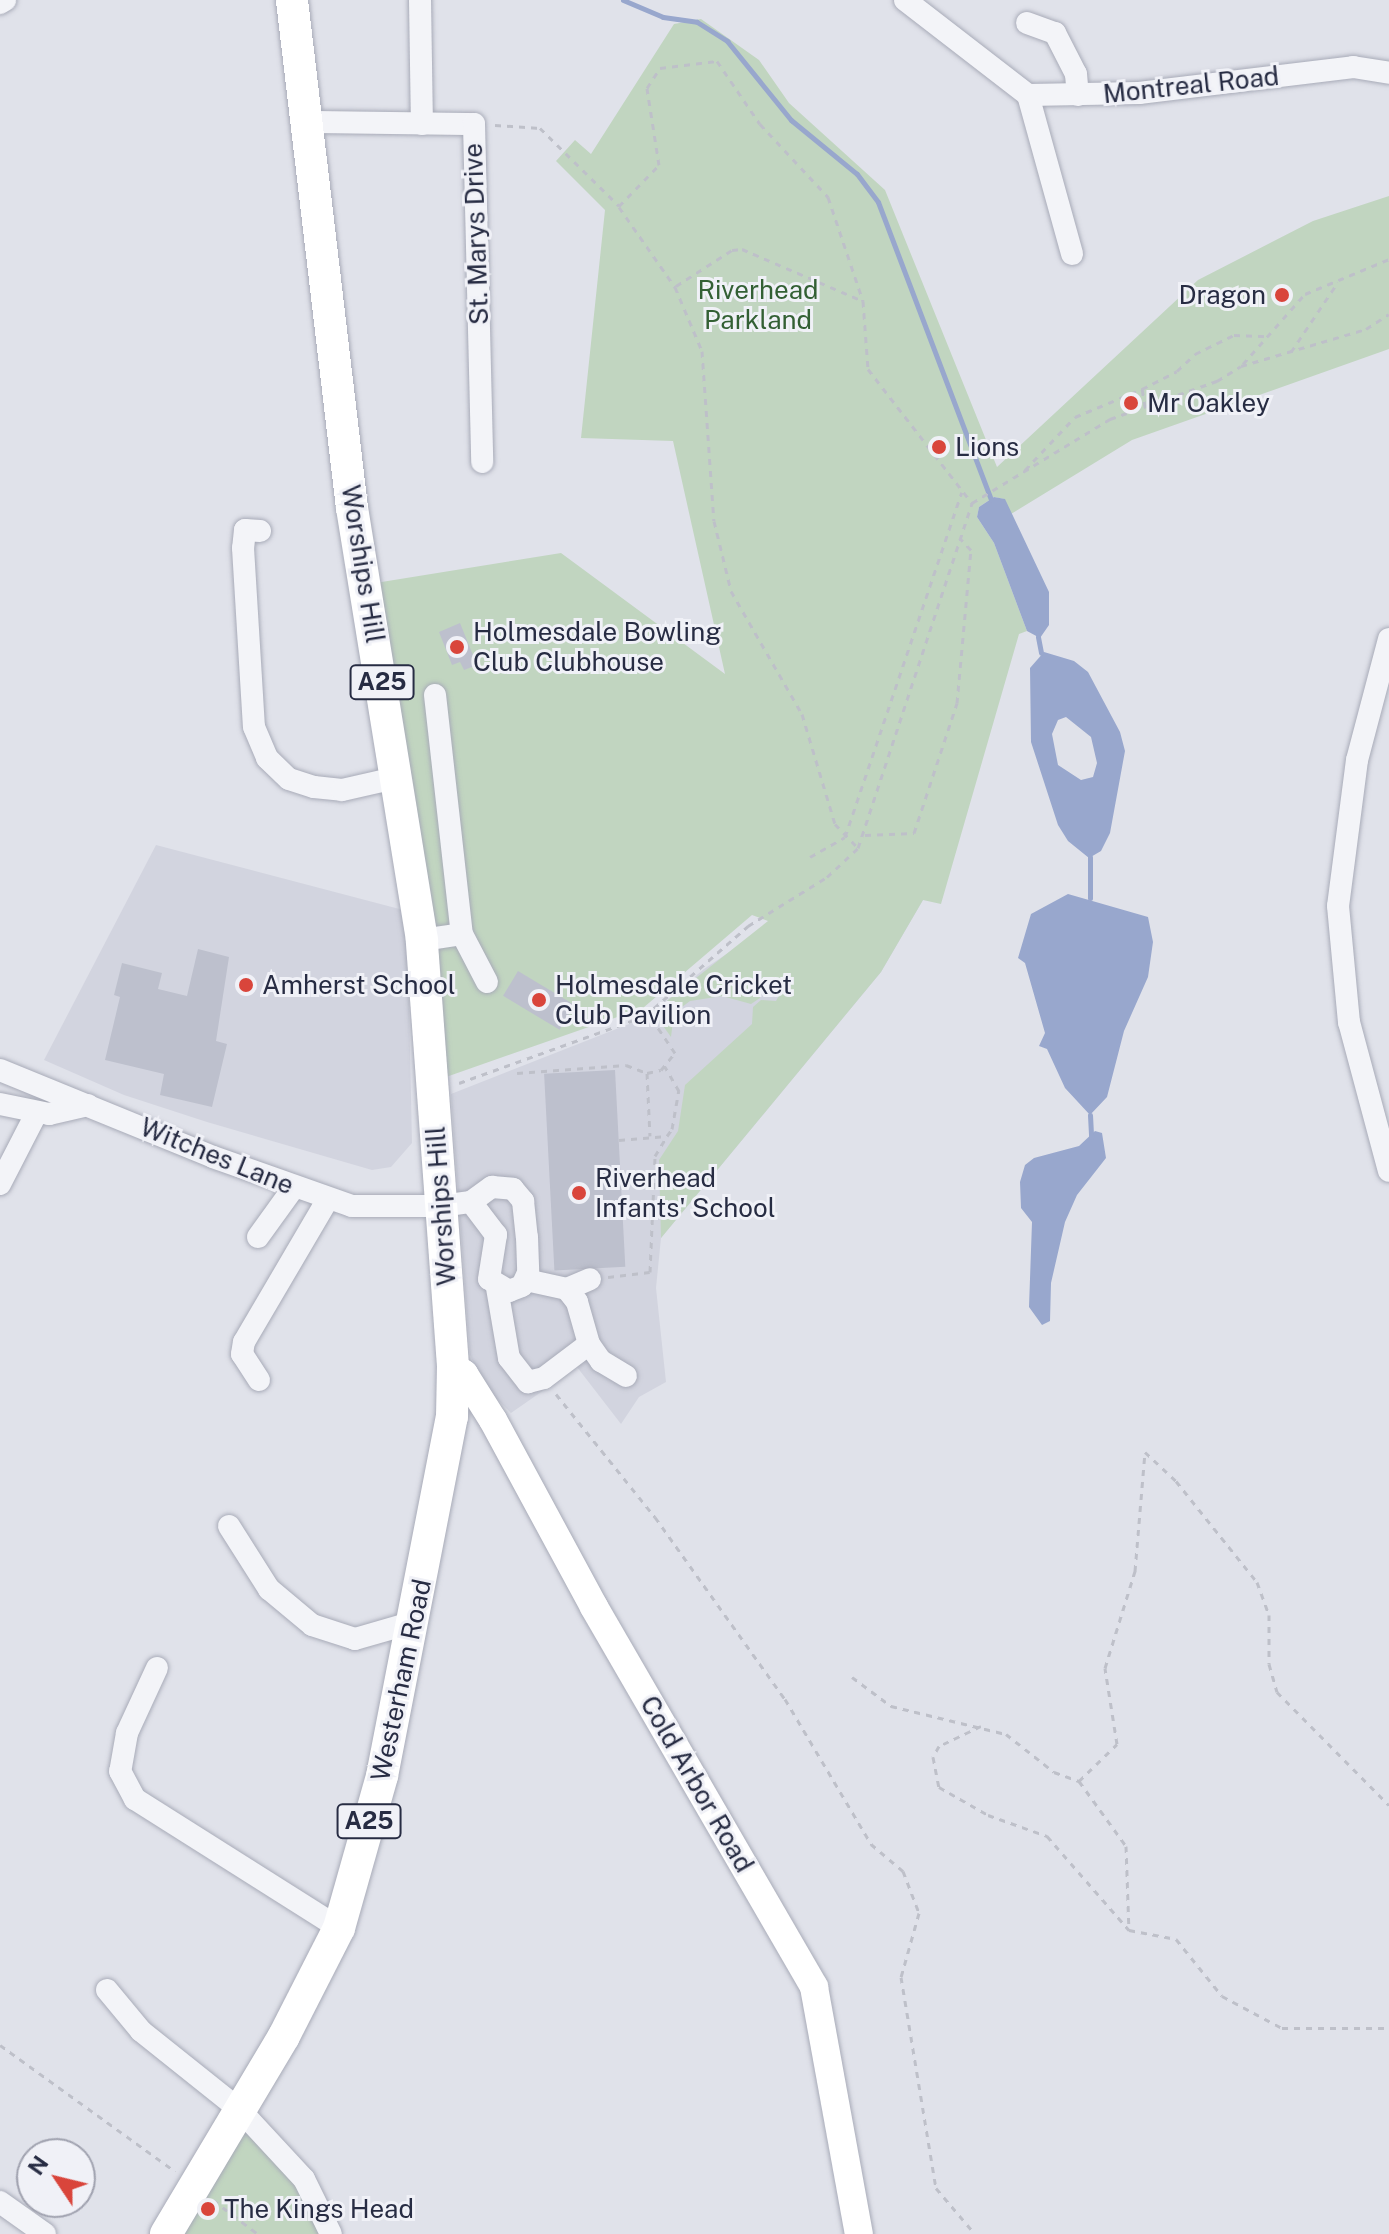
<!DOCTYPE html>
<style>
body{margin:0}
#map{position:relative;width:1389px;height:2234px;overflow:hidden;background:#e0e2ea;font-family:"Public Sans",sans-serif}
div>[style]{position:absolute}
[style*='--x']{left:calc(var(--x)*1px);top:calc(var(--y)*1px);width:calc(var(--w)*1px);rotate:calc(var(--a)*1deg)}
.built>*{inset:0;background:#d2d4df}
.green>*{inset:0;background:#c1d5c0}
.water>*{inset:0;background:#98a7cd}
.stream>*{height:5px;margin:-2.5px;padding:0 2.5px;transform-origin:2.5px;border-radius:2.5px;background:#98a7cd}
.building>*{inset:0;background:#bdc0cd;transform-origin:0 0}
.path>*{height:3px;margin-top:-1.5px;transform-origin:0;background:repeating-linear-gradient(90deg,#bec0c9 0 6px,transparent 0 12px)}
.roads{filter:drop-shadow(0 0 2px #a8abb8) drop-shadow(0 0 2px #a8abb8)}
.minor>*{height:22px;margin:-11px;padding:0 11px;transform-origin:11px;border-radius:11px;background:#f3f4f8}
.major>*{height:28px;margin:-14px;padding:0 14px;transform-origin:14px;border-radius:14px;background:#fff}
.highway>*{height:32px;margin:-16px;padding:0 16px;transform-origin:16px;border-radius:16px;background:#fff}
.dots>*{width:22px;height:22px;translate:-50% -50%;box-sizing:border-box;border:4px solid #f0f1f7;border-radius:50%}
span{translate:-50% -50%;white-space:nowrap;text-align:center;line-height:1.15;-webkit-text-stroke:6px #f0f1f7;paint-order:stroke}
.shield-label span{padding:2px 6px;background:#f0f1f7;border:2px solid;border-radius:6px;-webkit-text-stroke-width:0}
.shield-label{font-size:24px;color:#272c43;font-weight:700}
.street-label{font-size:26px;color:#272c43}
.park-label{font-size:26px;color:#336034}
.poi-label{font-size:26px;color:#272c43}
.right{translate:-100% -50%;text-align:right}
.left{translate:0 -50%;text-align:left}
.north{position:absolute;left:16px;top:2138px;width:80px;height:80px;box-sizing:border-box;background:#f0f1f7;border:2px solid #a0a2af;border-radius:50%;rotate:305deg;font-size:22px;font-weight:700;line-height:32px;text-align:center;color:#272c43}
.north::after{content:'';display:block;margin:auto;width:28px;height:36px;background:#d9453b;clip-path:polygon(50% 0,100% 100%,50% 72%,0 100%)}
</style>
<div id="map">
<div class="built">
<i style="clip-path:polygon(156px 845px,407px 911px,412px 1143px,391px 1167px,372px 1170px,207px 1122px,124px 1095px,44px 1060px)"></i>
<i style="clip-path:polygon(836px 881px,923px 900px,881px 972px,661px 1238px,656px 1288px,666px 1382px,639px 1397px,621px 1424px,577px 1367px,511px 1413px,484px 1386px,470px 1355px,451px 1094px,647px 1017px,704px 969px)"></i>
</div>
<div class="green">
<i style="clip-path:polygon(701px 19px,759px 60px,789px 103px,885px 190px,997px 467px,1198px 280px,1313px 221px,1389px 196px,1389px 349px,1132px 440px,1011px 514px,1004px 499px,994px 497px,979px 507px,977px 517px,994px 543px,1027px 631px,1019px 634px,941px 904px,923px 900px,881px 972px,661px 1238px,659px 1160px,678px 1131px,685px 1085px,752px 1024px,753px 1007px,761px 1000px,776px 1001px,781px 992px,778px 983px,768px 980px,761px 983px,760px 998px,751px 1004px,722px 996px,690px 1001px,674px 1013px,671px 1037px,653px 1012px,768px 921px,752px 915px,643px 1008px,429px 1083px,363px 585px,561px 553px,725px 674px,673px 441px,581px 438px,605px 210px,556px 161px,575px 140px,591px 154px,674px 24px)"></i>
<i style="clip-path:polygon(243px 2130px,297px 2186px,322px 2234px,181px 2234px)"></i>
</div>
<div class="water">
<i style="clip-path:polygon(994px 497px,1005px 499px,1049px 592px,1049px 625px,1040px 638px,1027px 631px,994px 543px,977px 517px,979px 507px)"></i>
<i style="clip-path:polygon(evenodd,1044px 652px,1074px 661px,1088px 672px,1120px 732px,1125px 751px,1110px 833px,1101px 851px,1089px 858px,1068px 841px,1058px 825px,1031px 742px,1030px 668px,1044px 652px,1066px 717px,1091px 737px,1097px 763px,1093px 777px,1081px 780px,1058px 765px,1052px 734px,1058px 720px,1066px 717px)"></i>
<i style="clip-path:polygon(1068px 894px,1148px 917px,1153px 942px,1148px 977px,1124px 1031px,1107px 1097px,1090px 1115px,1065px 1088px,1047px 1049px,1039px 1046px,1045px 1033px,1025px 963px,1018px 958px,1031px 914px)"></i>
<i style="clip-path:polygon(1095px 1131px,1102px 1133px,1106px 1158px,1077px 1195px,1065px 1222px,1051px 1283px,1050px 1321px,1042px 1325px,1029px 1307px,1032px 1222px,1021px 1208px,1020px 1182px,1025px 1165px,1034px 1158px,1079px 1146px)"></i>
</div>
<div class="stream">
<i style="--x:623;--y:0;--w:43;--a:23"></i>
<i style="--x:663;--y:17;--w:34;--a:8"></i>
<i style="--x:697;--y:22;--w:36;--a:32"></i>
<i style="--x:727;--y:41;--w:102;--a:51"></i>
<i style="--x:791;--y:120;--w:85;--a:39.3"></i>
<i style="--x:857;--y:174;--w:35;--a:53"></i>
<i style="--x:878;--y:202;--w:318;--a:69.2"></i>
<i style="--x:1038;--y:637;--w:16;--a:79"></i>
<i style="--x:1090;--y:857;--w:41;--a:90"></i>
<i style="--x:1090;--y:1115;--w:22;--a:87"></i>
</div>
<div class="building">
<i style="clip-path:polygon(460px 623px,477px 665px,464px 670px,460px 662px,452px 665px,439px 632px)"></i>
<i style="clip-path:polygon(198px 949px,229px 957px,216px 1041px,227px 1044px,212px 1107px,160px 1095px,164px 1074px,105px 1060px,120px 997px,114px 995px,122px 963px,162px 973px,158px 989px,187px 996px)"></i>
<i style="left:518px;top:971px;width:66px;height:29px;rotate:31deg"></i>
<i style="left:615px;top:1070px;width:197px;height:71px;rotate:87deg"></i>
</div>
<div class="path">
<i style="--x:495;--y:125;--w:45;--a:3.8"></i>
<i style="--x:540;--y:128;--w:111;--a:44.6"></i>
<i style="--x:619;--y:206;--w:57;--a:-45.7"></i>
<i style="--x:659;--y:165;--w:78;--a:-98.9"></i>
<i style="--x:647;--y:88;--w:24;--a:-57"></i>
<i style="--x:660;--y:68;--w:57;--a:-7"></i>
<i style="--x:717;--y:61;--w:76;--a:55.7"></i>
<i style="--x:760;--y:124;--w:100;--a:47"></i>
<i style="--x:828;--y:197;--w:110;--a:71.4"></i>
<i style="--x:863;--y:301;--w:68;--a:85.8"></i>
<i style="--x:868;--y:369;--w:170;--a:52.2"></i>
<i style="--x:619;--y:207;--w:98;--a:55"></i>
<i style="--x:675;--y:287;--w:69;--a:67.1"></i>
<i style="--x:702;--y:351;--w:170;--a:86"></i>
<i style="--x:714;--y:521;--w:72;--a:76.3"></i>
<i style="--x:731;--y:591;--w:142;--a:60"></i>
<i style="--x:802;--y:714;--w:115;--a:73.3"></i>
<i style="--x:835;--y:824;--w:33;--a:46"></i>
<i style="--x:676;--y:286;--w:67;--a:-32.7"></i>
<i style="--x:732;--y:250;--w:10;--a:-6"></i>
<i style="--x:742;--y:249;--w:132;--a:23.3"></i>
<i style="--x:1291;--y:352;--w:84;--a:-56.1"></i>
<i style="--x:1243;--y:364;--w:94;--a:-48.5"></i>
<i style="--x:1305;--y:294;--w:91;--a:-22.6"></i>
<i style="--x:1145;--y:407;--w:18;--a:-99"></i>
<i style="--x:1142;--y:389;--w:39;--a:-27"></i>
<i style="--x:1177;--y:371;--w:25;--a:-43"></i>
<i style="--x:1195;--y:354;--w:43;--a:-26"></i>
<i style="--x:1234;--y:335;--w:34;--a:2"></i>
<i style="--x:1025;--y:470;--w:73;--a:-46.7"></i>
<i style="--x:1075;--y:417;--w:73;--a:-22.7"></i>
<i style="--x:865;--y:835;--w:49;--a:-2.3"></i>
<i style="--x:914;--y:833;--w:137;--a:-71.7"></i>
<i style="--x:957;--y:703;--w:154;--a:-84.8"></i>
<i style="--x:971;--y:550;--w:16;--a:-133"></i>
<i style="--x:810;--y:857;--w:40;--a:-29.7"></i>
<i style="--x:845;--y:837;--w:364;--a:-71.3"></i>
<i style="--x:517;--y:1073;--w:109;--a:-4.2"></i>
<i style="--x:626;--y:1065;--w:22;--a:21"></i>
<i style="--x:647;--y:1073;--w:14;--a:-12"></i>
<i style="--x:661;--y:1070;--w:22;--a:-51"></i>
<i style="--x:675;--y:1053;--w:48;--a:-124"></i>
<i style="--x:647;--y:1073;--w:63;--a:87.3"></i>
<i style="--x:459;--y:1083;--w:198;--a:-19.8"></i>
<i style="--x:645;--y:1016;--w:137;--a:-41.1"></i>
<i style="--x:748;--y:926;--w:93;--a:-31.8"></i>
<i style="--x:827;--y:877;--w:42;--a:-43.1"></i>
<i style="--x:858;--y:848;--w:363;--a:-71.7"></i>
<i style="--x:972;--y:503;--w:162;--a:-31.3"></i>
<i style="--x:1110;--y:419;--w:114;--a:-19.6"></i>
<i style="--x:1217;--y:381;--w:28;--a:-32"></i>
<i style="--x:1241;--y:366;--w:130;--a:-16.5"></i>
<i style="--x:1366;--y:329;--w:27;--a:-33"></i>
<i style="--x:619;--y:1140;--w:48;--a:-4.8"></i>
<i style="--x:667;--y:1136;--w:9;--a:-54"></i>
<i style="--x:672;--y:1129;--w:39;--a:-80"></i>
<i style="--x:679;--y:1091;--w:28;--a:-120"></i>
<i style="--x:608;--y:1277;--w:42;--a:-6.8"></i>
<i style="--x:650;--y:1272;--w:116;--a:-87.5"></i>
<i style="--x:655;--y:1156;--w:23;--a:-59"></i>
<i style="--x:556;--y:1394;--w:158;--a:51.2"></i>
<i style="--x:655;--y:1517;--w:224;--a:54.5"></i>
<i style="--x:785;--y:1699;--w:169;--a:59.3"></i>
<i style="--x:871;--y:1844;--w:42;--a:40.2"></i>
<i style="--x:903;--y:1871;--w:45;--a:69.1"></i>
<i style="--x:919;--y:1913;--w:66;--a:105.7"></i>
<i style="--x:901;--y:1977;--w:214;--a:80.6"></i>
<i style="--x:936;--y:2188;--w:60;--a:49.7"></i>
<i style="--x:852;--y:1677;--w:49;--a:36.6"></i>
<i style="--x:891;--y:1706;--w:118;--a:13.7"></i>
<i style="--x:1006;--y:1734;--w:61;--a:38.4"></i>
<i style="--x:1054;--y:1772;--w:27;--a:20"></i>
<i style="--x:1079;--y:1781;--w:53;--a:-44.2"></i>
<i style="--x:1117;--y:1744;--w:77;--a:-99"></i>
<i style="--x:1105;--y:1668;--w:102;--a:-72.8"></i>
<i style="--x:1135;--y:1571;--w:119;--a:-85.2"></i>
<i style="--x:1145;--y:1452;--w:42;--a:43.1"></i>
<i style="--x:1176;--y:1481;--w:129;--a:51.3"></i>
<i style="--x:1257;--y:1582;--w:35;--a:70"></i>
<i style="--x:1269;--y:1615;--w:49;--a:90"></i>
<i style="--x:1269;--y:1664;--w:29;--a:74"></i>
<i style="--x:1277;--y:1692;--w:159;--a:45.3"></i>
<i style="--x:981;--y:1726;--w:47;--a:154.5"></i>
<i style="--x:939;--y:1746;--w:13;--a:119"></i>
<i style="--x:933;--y:1757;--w:31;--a:79"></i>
<i style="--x:939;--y:1787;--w:56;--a:29.7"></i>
<i style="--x:988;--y:1815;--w:63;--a:19.6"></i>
<i style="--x:1047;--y:1836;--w:125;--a:48.9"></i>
<i style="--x:1079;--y:1781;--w:80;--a:54.1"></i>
<i style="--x:1126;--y:1846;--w:84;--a:88"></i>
<i style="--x:1129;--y:1930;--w:48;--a:10.8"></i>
<i style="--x:1176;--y:1939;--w:73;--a:51.1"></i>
<i style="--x:1222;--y:1996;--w:68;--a:28.1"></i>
<i style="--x:1282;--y:2028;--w:107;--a:0"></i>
<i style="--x:0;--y:2045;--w:216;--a:35.8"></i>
<i style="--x:213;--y:2200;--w:56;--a:37.1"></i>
</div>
<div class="roads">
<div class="minor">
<i style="--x:420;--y:0;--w:124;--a:89.1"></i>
<i style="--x:905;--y:0;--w:155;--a:37.7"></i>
<i style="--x:1028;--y:95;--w:111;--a:-1"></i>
<i style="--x:1139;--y:93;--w:216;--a:-6.9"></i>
<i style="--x:1353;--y:67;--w:36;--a:9"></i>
<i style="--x:0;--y:3;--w:6;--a:-31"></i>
<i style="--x:1027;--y:23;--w:30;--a:20"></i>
<i style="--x:1055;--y:33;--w:46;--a:62.9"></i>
<i style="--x:1076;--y:74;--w:21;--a:85"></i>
<i style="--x:1028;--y:95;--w:165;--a:74.5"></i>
<i style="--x:308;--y:122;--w:166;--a:0.7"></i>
<i style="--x:474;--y:124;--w:338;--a:88.6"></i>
<i style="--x:260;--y:531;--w:15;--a:-176"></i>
<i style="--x:245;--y:530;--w:18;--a:96"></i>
<i style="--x:243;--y:548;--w:179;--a:86.5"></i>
<i style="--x:254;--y:727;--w:34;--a:67"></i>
<i style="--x:267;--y:758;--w:30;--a:44"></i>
<i style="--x:289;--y:779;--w:26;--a:18"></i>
<i style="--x:314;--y:787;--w:28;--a:6"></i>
<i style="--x:342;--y:790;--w:58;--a:-12.8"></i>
<i style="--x:1389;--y:639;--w:125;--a:104.8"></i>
<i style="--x:1357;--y:760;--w:147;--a:97.4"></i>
<i style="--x:1338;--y:906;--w:117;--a:84.6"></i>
<i style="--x:1349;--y:1022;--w:154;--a:75"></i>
<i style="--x:435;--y:695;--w:241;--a:83.6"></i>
<i style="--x:462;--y:934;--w:54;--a:62.5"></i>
<i style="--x:422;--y:940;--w:40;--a:-8.5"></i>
<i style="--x:0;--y:1070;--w:230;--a:22.2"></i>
<i style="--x:213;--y:1157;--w:147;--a:19.4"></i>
<i style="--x:352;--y:1206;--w:89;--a:0"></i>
<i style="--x:441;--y:1206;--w:30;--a:-8"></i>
<i style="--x:471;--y:1202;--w:26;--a:-36"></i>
<i style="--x:492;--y:1187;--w:21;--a:5"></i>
<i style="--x:513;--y:1189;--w:16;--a:50"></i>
<i style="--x:523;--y:1201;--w:36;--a:84"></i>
<i style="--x:527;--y:1237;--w:36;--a:88"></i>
<i style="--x:528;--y:1273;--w:14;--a:115"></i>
<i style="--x:522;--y:1286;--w:14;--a:159"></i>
<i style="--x:509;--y:1291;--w:23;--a:-149"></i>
<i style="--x:489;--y:1279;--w:45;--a:-81"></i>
<i style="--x:496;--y:1235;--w:41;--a:-127.1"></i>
<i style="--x:0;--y:1104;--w:50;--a:11.5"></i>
<i style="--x:49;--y:1114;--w:40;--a:-13"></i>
<i style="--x:0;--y:1184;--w:81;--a:-62.8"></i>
<i style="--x:258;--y:1237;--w:62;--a:-54.2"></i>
<i style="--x:497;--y:1288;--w:71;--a:80.3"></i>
<i style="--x:509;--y:1358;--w:31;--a:52"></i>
<i style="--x:528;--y:1382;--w:16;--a:-14"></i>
<i style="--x:544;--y:1378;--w:56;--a:-37.1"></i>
<i style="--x:589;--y:1344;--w:44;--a:-105.9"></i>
<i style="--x:577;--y:1302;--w:16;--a:-128"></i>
<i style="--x:567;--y:1289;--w:42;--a:-167.6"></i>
<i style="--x:567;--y:1289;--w:25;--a:-23"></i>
<i style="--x:589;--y:1344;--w:21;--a:55"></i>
<i style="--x:601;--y:1361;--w:29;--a:31"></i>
<i style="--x:259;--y:1380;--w:31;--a:-123"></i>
<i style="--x:242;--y:1354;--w:12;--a:-81"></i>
<i style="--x:244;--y:1342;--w:166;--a:-59.6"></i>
<i style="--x:229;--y:1526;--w:75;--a:57.6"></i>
<i style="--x:269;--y:1589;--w:56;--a:39.9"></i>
<i style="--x:312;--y:1625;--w:45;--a:18"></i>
<i style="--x:355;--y:1639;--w:61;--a:-16.1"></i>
<i style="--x:157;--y:1668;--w:72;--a:114.8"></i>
<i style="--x:127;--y:1733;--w:39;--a:100"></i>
<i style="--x:120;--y:1771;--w:32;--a:62"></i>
<i style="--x:135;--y:1799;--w:241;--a:32.3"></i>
<i style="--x:107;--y:1990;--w:53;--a:50.3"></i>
<i style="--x:141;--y:2031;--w:127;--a:38.6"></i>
<i style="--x:240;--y:2110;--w:94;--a:47.2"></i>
<i style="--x:304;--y:2179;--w:61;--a:63.9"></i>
<i style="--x:0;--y:2202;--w:55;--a:35.4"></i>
</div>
<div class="major">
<i style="--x:453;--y:1366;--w:14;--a:36"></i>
<i style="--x:464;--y:1374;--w:54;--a:57.8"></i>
<i style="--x:493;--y:1420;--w:213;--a:61.6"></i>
<i style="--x:594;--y:1607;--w:439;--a:59.9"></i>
<i style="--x:814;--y:1987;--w:251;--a:79.7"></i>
</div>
<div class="highway">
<i style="--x:166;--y:2234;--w:230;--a:-59.2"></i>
<i style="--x:284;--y:2036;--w:121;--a:-63"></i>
<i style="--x:339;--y:1928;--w:158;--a:-74.2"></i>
<i style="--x:382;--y:1776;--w:366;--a:-79"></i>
<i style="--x:452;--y:1417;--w:51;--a:-88.9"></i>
<i style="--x:453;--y:1366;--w:427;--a:-94.2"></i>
<i style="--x:422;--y:940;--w:438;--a:-99.2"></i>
<i style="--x:352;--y:508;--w:512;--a:-96.74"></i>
</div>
</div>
<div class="dots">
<i style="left:1282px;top:295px;background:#d9453b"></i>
<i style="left:1131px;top:403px;background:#d9453b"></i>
<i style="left:939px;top:447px;background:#d9453b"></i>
<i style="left:457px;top:647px;background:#d9453b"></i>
<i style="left:246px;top:985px;background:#d9453b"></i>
<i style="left:539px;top:1000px;background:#d9453b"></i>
<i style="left:579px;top:1193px;background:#d9453b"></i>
<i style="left:208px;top:2209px;background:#d9453b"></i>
</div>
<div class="shield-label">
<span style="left:382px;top:682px">A25</span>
<span style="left:369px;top:1821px">A25</span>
</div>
<div class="street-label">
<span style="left:1191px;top:85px;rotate:-6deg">Montreal Road</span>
<span style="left:476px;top:234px;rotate:-92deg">St. Marys Drive</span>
<span style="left:363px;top:564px;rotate:81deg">Worships Hill</span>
<span style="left:217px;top:1156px;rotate:22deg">Witches Lane</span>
<span style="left:441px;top:1206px;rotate:-94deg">Worships Hill</span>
<span style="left:401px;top:1680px;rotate:-78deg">Westerham Road</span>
<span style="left:697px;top:1784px;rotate:60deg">Cold Arbor Road</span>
</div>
<div class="park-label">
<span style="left:758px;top:305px">Riverhead<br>Parkland</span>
</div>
<div class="poi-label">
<span class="right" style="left:1266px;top:295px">Dragon</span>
<span class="left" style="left:1147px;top:403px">Mr Oakley</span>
<span class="left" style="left:955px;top:447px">Lions</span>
<span class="left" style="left:473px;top:647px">Holmesdale Bowling<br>Club Clubhouse</span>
<span class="left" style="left:262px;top:985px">Amherst School</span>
<span class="left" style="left:555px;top:1000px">Holmesdale Cricket<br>Club Pavilion</span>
<span class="left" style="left:595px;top:1193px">Riverhead<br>Infants' School</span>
<span class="left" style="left:224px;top:2209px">The Kings Head</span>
</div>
<div class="north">N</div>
</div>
